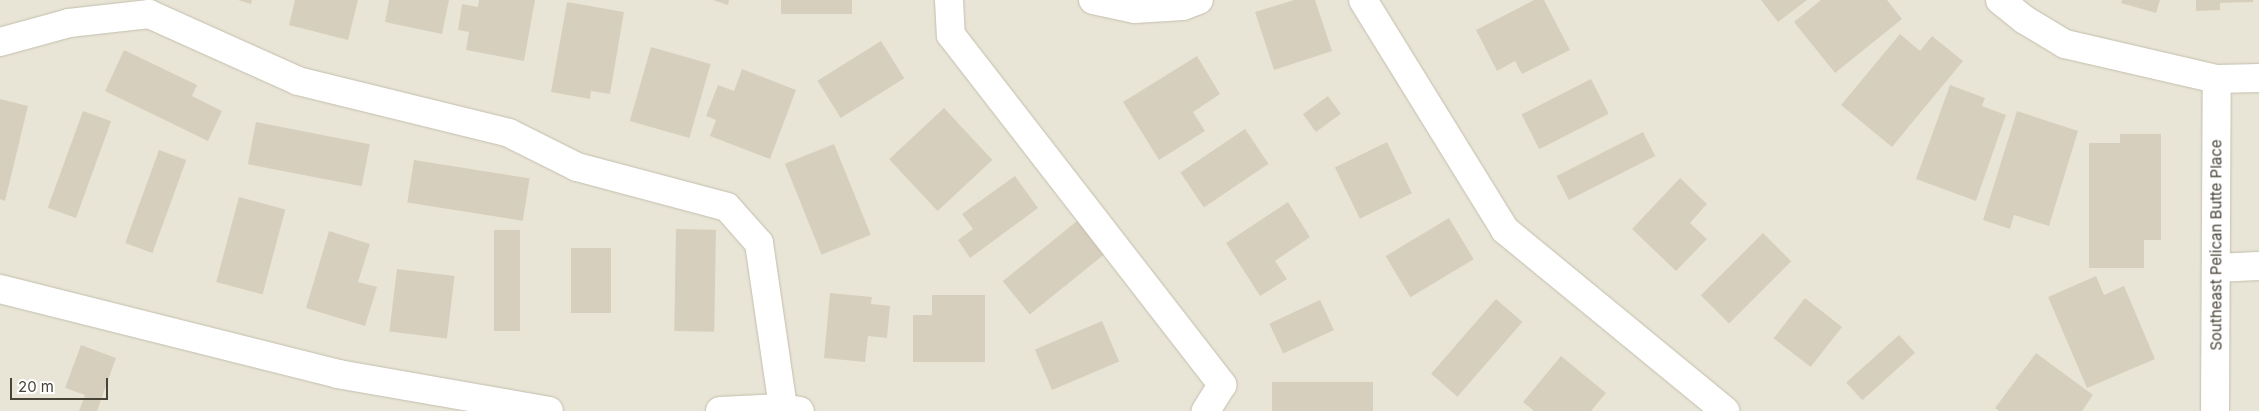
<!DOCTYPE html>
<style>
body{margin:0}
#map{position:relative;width:2259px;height:411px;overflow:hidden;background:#f5f2e8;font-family:Inter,sans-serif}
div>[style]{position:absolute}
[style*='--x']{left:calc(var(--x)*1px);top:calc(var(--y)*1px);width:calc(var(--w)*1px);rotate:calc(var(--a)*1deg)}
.residential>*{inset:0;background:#e9e5d6;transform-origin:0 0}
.building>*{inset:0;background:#d7cfbd;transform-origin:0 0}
.roads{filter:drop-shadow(0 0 1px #c3bead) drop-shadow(0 0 1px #c3bead)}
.minor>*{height:28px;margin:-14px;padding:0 14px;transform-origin:14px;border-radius:14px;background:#fff}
span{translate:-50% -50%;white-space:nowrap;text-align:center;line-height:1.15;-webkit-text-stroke:5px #fff;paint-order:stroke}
.street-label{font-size:15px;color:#484337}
.scale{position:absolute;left:10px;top:378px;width:98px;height:22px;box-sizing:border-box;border:2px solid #484337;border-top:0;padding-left:6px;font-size:15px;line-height:18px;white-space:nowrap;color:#484337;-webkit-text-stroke:4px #fff;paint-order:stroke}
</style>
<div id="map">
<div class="residential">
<i style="left:0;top:0;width:2259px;height:411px"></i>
</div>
<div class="building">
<i style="clip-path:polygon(238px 0,252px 0,251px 4px)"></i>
<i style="clip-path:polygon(295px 0,358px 0,348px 40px,289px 25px)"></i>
<i style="clip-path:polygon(389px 0,449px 0,442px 34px,385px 22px)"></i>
<i style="clip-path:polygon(479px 0,535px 0,524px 61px,466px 50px,469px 32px,458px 30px,462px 4px,478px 7px)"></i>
<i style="clip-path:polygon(713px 0,729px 0,728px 5px)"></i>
<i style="left:781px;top:0;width:71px;height:14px"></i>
<i style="clip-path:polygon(1294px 0,1315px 0,1332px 51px,1274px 70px,1255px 12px)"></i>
<i style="clip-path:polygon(1534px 0,1544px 0,1570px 50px,1522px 74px,1515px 61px,1497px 71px,1476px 30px)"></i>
<i style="clip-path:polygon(1761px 0,1807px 0,1778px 22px)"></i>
<i style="clip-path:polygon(1821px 0,1887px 0,1902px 19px,1835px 73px,1794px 22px)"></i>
<i style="clip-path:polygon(2122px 0,2160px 0,2156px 13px,2121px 3px)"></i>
<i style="clip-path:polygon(2196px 0,2253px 0,2253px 2px,2220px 3px,2220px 10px,2196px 11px)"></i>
<i style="clip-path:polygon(567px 2px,624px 12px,610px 94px,591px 91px,590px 99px,551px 92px)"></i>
<i style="clip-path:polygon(1900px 34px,1920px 51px,1932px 36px,1963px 61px,1892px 147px,1841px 105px)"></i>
<i style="left:881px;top:41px;width:44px;height:75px;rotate:58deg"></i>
<i style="left:651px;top:47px;width:62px;height:77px;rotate:16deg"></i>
<i style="clip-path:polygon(124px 50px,197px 85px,192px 96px,222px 111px,208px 141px,105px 91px)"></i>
<i style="clip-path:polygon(1197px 56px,1220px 94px,1193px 112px,1205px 131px,1159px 160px,1123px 102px)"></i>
<i style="clip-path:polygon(742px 69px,796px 90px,770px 159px,710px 136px,716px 120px,706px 116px,718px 85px,734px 91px)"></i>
<i style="left:1591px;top:79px;width:39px;height:78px;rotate:63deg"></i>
<i style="clip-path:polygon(1950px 85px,1985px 98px,1982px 106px,2006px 115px,1976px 201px,1916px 179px)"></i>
<i style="left:1328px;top:96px;width:22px;height:31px;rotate:54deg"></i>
<i style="clip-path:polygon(0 99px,28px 106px,5px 201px,0 199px)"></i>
<i style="left:944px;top:108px;width:71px;height:75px;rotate:47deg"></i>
<i style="left:83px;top:111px;width:30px;height:103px;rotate:20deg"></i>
<i style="clip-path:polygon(2017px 111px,2078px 131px,2049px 226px,2014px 215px,2010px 229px,1983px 220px)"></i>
<i style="left:256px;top:122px;width:116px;height:43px;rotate:11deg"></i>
<i style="left:1245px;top:129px;width:42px;height:78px;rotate:56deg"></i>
<i style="left:1643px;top:132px;width:27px;height:97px;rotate:63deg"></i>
<i style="clip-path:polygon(2120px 134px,2161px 134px,2161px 240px,2144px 240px,2144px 268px,2089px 268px,2089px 143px,2120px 143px)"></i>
<i style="left:1387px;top:142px;width:57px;height:58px;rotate:64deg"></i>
<i style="left:834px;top:144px;width:98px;height:53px;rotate:68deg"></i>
<i style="left:159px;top:150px;width:29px;height:99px;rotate:20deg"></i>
<i style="left:414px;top:160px;width:117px;height:43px;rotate:9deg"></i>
<i style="clip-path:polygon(1015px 176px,1038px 208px,970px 258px,958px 240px,973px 229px,962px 214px)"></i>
<i style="clip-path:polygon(1680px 178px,1707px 204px,1690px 223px,1707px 239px,1676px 271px,1632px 229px)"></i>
<i style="left:239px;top:197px;width:48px;height:88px;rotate:15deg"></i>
<i style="clip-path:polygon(1288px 202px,1310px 237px,1275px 261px,1287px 279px,1260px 296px,1226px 243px)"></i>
<i style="left:1082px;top:217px;width:43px;height:102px;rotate:51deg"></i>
<i style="left:1449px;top:218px;width:48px;height:74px;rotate:59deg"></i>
<i style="left:676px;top:229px;width:40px;height:102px;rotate:1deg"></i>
<i style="left:494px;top:230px;width:26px;height:101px"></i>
<i style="clip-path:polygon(329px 231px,370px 244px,358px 282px,377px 287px,365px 326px,306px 308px)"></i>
<i style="left:1763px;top:233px;width:40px;height:88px;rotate:45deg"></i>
<i style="left:571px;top:248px;width:40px;height:65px"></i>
<i style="left:397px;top:269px;width:58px;height:63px;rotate:7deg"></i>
<i style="clip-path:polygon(2096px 276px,2104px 295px,2124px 286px,2155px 359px,2087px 388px,2048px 297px)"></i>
<i style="clip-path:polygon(830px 293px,872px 297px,871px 304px,890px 306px,887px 338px,868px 336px,865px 362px,824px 358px)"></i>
<i style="clip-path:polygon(932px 295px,985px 295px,985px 362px,913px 362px,913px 315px,932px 315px)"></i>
<i style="left:1805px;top:298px;width:47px;height:51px;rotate:38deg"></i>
<i style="left:1496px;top:299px;width:35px;height:99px;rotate:41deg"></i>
<i style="left:1320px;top:300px;width:33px;height:56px;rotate:65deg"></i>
<i style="left:1102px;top:321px;width:44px;height:73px;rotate:67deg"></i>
<i style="left:1899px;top:335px;width:24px;height:71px;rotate:48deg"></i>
<i style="clip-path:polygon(81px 345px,116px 358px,97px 411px,79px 411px,85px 395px,65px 388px)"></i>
<i style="clip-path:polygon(2036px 353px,2093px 395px,2082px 411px,1999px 411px,1995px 408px)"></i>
<i style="clip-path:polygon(1561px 356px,1606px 393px,1591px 411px,1534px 411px,1523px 402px)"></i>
<i style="left:1373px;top:382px;width:29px;height:101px;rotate:90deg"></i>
</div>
<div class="roads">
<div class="minor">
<i style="--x:949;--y:0;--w:35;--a:87"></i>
<i style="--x:951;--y:35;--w:443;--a:52.2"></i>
<i style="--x:1222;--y:385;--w:31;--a:122"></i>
<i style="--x:1093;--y:0;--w:43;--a:12.1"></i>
<i style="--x:1135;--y:9;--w:48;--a:-3.6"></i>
<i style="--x:1183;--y:6;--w:17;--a:-21"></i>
<i style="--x:1363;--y:0;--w:270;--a:58.3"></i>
<i style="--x:1505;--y:230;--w:285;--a:39.4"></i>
<i style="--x:2000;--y:0;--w:32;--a:39"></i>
<i style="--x:2025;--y:20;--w:47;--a:31"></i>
<i style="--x:2065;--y:44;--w:156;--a:13"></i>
<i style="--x:2217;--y:79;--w:42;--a:-1.4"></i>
<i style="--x:0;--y:42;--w:72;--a:-15.4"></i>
<i style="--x:69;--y:23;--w:81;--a:-6.4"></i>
<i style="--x:149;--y:14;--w:163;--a:24.2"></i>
<i style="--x:298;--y:81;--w:217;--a:13.8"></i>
<i style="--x:509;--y:133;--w:76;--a:26.6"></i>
<i style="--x:577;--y:167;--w:155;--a:14.9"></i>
<i style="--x:727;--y:207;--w:48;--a:48.4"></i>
<i style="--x:759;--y:243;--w:167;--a:81.7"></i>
<i style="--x:2216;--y:268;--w:43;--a:-2.7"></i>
<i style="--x:0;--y:289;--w:349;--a:14.1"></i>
<i style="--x:338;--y:374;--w:214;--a:9.9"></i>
<i style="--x:720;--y:411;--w:63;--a:-2.7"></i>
<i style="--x:783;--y:408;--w:17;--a:10"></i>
<i style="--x:2215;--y:411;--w:332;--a:-89.7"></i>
</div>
</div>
<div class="street-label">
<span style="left:2216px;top:245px;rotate:-90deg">Southeast Pelican Butte Place</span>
</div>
<div class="scale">20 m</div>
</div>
